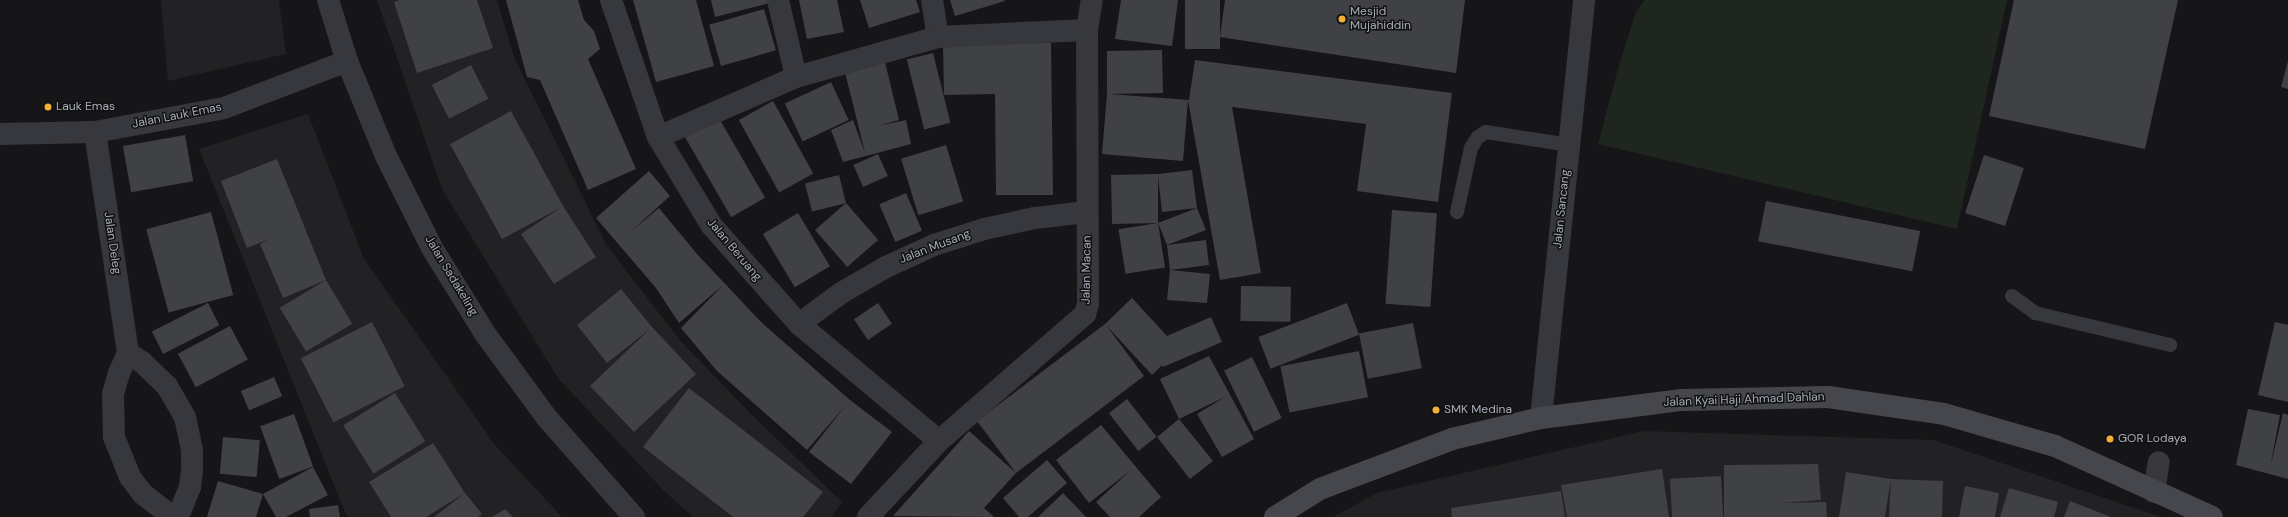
<!DOCTYPE html>
<style>
body{margin:0}
#map{position:relative;width:2288px;height:517px;overflow:hidden;background:#161618;font-family:"DM Sans",sans-serif}
div>[style]{position:absolute}
[style*='--x']{left:calc(var(--x)*1px);top:calc(var(--y)*1px);width:calc(var(--w)*1px);rotate:calc(var(--a)*1deg)}
.built>*{inset:0;background:#222225}
.green>*{inset:0;background:#1e261f}
.building>*{inset:0;background:#404145;transform-origin:0 0}
.service>*{height:14px;margin:-7px;padding:0 7px;transform-origin:7px;border-radius:7px;background:#37383d}
.minor>*{height:22px;margin:-11px;padding:0 11px;transform-origin:11px;border-radius:11px;background:#37383d}
.tertiary>*{height:22px;margin:-11px;padding:0 11px;transform-origin:11px;border-radius:11px;background:#37383d}
.secondary>*{height:22px;margin:-11px;padding:0 11px;transform-origin:11px;border-radius:11px;background:#45474d}
.dots>*{width:11px;height:11px;translate:-50% -50%;box-sizing:border-box;border:2px solid #111113;border-radius:50%}
span{translate:-50% -50%;white-space:nowrap;text-align:center;line-height:1.15;-webkit-text-stroke:3px #111113;paint-order:stroke}
.poi-label{font-size:12px;color:#a8adb8}
.left{translate:0 -50%;text-align:left}
.street-label{font-size:12px;color:#a8adb8}
</style>
<div id="map">
<div class="built">
<i style="clip-path:polygon(161px 0,279px 0,286px 54px,168px 81px)"></i>
<i style="clip-path:polygon(377px 0,497px 0,514px 57px,606px 244px,678px 338px,750px 413px,842px 502px,832px 517px,693px 517px,664px 491px,558px 378px,442px 189px)"></i>
<i style="clip-path:polygon(308px 114px,364px 259px,495px 445px,562px 517px,347px 517px,199px 149px)"></i>
<i style="clip-path:polygon(1644px 431px,1934px 440px,2161px 517px,1333px 517px,1377px 493px)"></i>
</div>
<div class="green">
<i style="clip-path:polygon(1645px 0,2007px 0,1957px 229px,1598px 144px,1619px 65px,1636px 12px)"></i>
</div>
<div class="building">
<i style="clip-path:polygon(400px 0,477px 0,493px 48px,417px 73px,394px 2px)"></i>
<i style="clip-path:polygon(506px 0,578px 0,584px 20px,594px 31px,600px 49px,588px 59px,636px 169px,588px 190px,540px 80px,527px 77px)"></i>
<i style="clip-path:polygon(633px 0,696px 0,714px 66px,656px 82px)"></i>
<i style="clip-path:polygon(711px 0,769px 0,770px 3px,715px 17px)"></i>
<i style="clip-path:polygon(799px 0,837px 0,844px 32px,807px 39px)"></i>
<i style="clip-path:polygon(860px 0,916px 0,920px 12px,869px 28px)"></i>
<i style="clip-path:polygon(950px 0,1004px 0,1005px 1px,955px 16px)"></i>
<i style="clip-path:polygon(1121px 0,1178px 0,1172px 46px,1115px 39px)"></i>
<i style="left:1185px;top:0;width:35px;height:49px"></i>
<i style="clip-path:polygon(1225px 0,1465px 0,1456px 73px,1220px 37px)"></i>
<i style="clip-path:polygon(2014px 0,2178px 0,2145px 149px,1989px 116px)"></i>
<i style="left:764px;top:9px;width:43px;height:57px;rotate:74deg"></i>
<i style="clip-path:polygon(1051px 43px,1053px 195px,996px 195px,995px 94px,944px 95px,943px 44px)"></i>
<i style="clip-path:polygon(1162px 50px,1163px 93px,1109px 94px,1189px 100px,1195px 60px,1452px 93px,1438px 202px,1357px 191px,1366px 124px,1232px 107px,1261px 273px,1220px 280px,1188px 100px,1183px 161px,1102px 154px,1107px 94px,1107px 51px)"></i>
<i style="left:933px;top:53px;width:72px;height:27px;rotate:76deg"></i>
<i style="clip-path:polygon(2288px 61px,2288px 89px,2281px 87px)"></i>
<i style="clip-path:polygon(885px 62px,899px 120px,878px 126px,906px 120px,911px 144px,843px 162px,831px 130px,853px 120px,865px 153px,845px 72px)"></i>
<i style="left:471px;top:65px;width:38px;height:44px;rotate:63deg"></i>
<i style="left:831px;top:82px;width:42px;height:51px;rotate:65deg"></i>
<i style="left:773px;top:101px;width:83px;height:39px;rotate:61deg"></i>
<i style="clip-path:polygon(511px 111px,563px 206px,596px 257px,554px 284px,521px 234px,560px 208px,502px 239px,450px 144px)"></i>
<i style="left:719px;top:118px;width:92px;height:39px;rotate:60deg"></i>
<i style="left:185px;top:135px;width:47px;height:63px;rotate:80deg"></i>
<i style="left:946px;top:145px;width:59px;height:47px;rotate:73deg"></i>
<i style="left:878px;top:154px;width:24px;height:27px;rotate:66deg"></i>
<i style="left:1984px;top:155px;width:42px;height:61px;rotate:18deg"></i>
<i style="clip-path:polygon(277px 159px,326px 280px,283px 298px,260px 244px,269px 239px,247px 248px,221px 181px)"></i>
<i style="clip-path:polygon(1192px 170px,1197px 208px,1162px 212px,1158px 176px,1158px 223px,1197px 208px,1206px 230px,1167px 245px,1158px 223px,1112px 224px,1111px 175px,1158px 174px)"></i>
<i style="clip-path:polygon(649px 171px,670px 196px,629px 233px,659px 208px,697px 254px,761px 322px,850px 400px,892px 432px,851px 484px,809px 452px,846px 405px,807px 450px,717px 371px,681px 328px,723px 285px,679px 323px,656px 288px,596px 218px)"></i>
<i style="left:839px;top:175px;width:29px;height:35px;rotate:76deg"></i>
<i style="left:906px;top:193px;width:41px;height:29px;rotate:67deg"></i>
<i style="left:1766px;top:201px;width:157px;height:41px;rotate:11deg"></i>
<i style="left:846px;top:203px;width:49px;height:41px;rotate:49deg"></i>
<i style="left:1392px;top:210px;width:45px;height:94px;rotate:4deg"></i>
<i style="left:211px;top:212px;width:86px;height:67px;rotate:75deg"></i>
<i style="left:798px;top:213px;width:62px;height:41px;rotate:59deg"></i>
<i style="left:1158px;top:223px;width:45px;height:40px;rotate:81deg"></i>
<i style="clip-path:polygon(1206px 240px,1209px 265px,1170px 270px,1210px 274px,1207px 303px,1167px 300px,1170px 270px,1167px 245px)"></i>
<i style="left:326px;top:280px;width:51px;height:54px;rotate:59deg"></i>
<i style="left:1241px;top:286px;width:50px;height:35px;rotate:1deg"></i>
<i style="clip-path:polygon(621px 289px,652px 327px,696px 374px,634px 432px,590px 386px,650px 329px,607px 363px,577px 325px)"></i>
<i style="clip-path:polygon(1132px 298px,1167px 336px,1211px 317px,1222px 342px,1163px 367px,1162px 365px,1152px 375px,1106px 325px,1144px 376px,1016px 473px,984px 508px,994px 517px,893px 516px,969px 431px,1016px 473px,977px 421px,1105px 324px)"></i>
<i style="left:208px;top:303px;width:25px;height:63px;rotate:63deg"></i>
<i style="left:878px;top:303px;width:25px;height:29px;rotate:56deg"></i>
<i style="left:1347px;top:303px;width:34px;height:95px;rotate:69deg"></i>
<i style="left:372px;top:322px;width:72px;height:80px;rotate:63deg"></i>
<i style="clip-path:polygon(2275px 322px,2288px 325px,2288px 402px,2258px 395px)"></i>
<i style="left:1413px;top:323px;width:46px;height:55px;rotate:79deg"></i>
<i style="left:230px;top:326px;width:38px;height:59px;rotate:62deg"></i>
<i style="left:1359px;top:351px;width:47px;height:80px;rotate:79deg"></i>
<i style="clip-path:polygon(1209px 356px,1254px 439px,1222px 457px,1197px 414px,1225px 397px,1179px 419px,1213px 461px,1190px 479px,1157px 437px,1179px 419px,1160px 379px)"></i>
<i style="left:1252px;top:357px;width:68px;height:31px;rotate:64deg"></i>
<i style="left:274px;top:377px;width:21px;height:36px;rotate:67deg"></i>
<i style="clip-path:polygon(689px 388px,823px 492px,803px 517px,733px 517px,643px 447px)"></i>
<i style="left:395px;top:393px;width:57px;height:61px;rotate:58deg"></i>
<i style="left:1127px;top:399px;width:48px;height:23px;rotate:52deg"></i>
<i style="clip-path:polygon(2248px 409px,2280px 415px,2270px 468px,2283px 413px,2288px 415px,2288px 479px,2236px 465px)"></i>
<i style="left:294px;top:414px;width:56px;height:36px;rotate:70deg"></i>
<i style="clip-path:polygon(1101px 425px,1161px 497px,1139px 517px,1110px 517px,1096px 502px,1131px 470px,1089px 503px,1056px 460px)"></i>
<i style="left:223px;top:437px;width:37px;height:37px;rotate:5deg"></i>
<i style="clip-path:polygon(433px 443px,465px 493px,482px 514px,478px 517px,434px 517px,465px 493px,426px 517px,391px 517px,369px 482px)"></i>
<i style="clip-path:polygon(1047px 460px,1067px 483px,1028px 517px,1019px 517px,1003px 498px)"></i>
<i style="clip-path:polygon(1818px 464px,1821px 500px,1780px 503px,1826px 502px,1827px 517px,1724px 517px,1724px 465px)"></i>
<i style="clip-path:polygon(313px 467px,328px 495px,286px 517px,276px 517px,263px 494px)"></i>
<i style="clip-path:polygon(1662px 469px,1669px 517px,1567px 517px,1561px 485px)"></i>
<i style="clip-path:polygon(1846px 472px,1891px 479px,1943px 481px,1942px 517px,1889px 517px,1891px 479px,1885px 517px,1839px 517px)"></i>
<i style="left:1721px;top:476px;width:41px;height:51px;rotate:87deg"></i>
<i style="clip-path:polygon(218px 481px,263px 494px,256px 517px,207px 517px)"></i>
<i style="clip-path:polygon(1965px 486px,1999px 493px,1995px 517px,1959px 517px)"></i>
<i style="clip-path:polygon(2009px 488px,2058px 502px,2054px 517px,2000px 517px)"></i>
<i style="clip-path:polygon(1561px 491px,1565px 517px,1452px 517px,1451px 508px)"></i>
<i style="clip-path:polygon(1063px 493px,1086px 517px,1038px 517px)"></i>
<i style="clip-path:polygon(2070px 501px,2111px 517px,2064px 517px)"></i>
<i style="clip-path:polygon(338px 505px,340px 517px,310px 517px,309px 509px)"></i>
<i style="clip-path:polygon(505px 509px,513px 517px,492px 517px)"></i>
</div>
<div class="service">
<i style="--x:1457;--y:212;--w:66;--a:-77.7"></i>
<i style="--x:1471;--y:148;--w:13;--a:-58"></i>
<i style="--x:1478;--y:137;--w:9;--a:-32"></i>
<i style="--x:1486;--y:132;--w:84;--a:8.9"></i>
<i style="--x:2012;--y:296;--w:29;--a:36"></i>
<i style="--x:2035;--y:313;--w:139;--a:13.3"></i>
</div>
<div class="minor">
<i style="--x:611;--y:0;--w:145;--a:71.1"></i>
<i style="--x:658;--y:137;--w:104;--a:58.8"></i>
<i style="--x:712;--y:226;--w:131;--a:48.4"></i>
<i style="--x:799;--y:324;--w:182;--a:39.9"></i>
<i style="--x:778;--y:0;--w:79;--a:76.8"></i>
<i style="--x:932;--y:0;--w:37;--a:81"></i>
<i style="--x:95;--y:132;--w:223;--a:81.5"></i>
<i style="--x:128;--y:353;--w:22;--a:114"></i>
<i style="--x:119;--y:373;--w:22;--a:106"></i>
<i style="--x:113;--y:394;--w:43;--a:88.7"></i>
<i style="--x:114;--y:437;--w:43;--a:68.2"></i>
<i style="--x:130;--y:477;--w:21;--a:53"></i>
<i style="--x:143;--y:494;--w:37;--a:38"></i>
<i style="--x:658;--y:137;--w:150;--a:-23.5"></i>
<i style="--x:796;--y:77;--w:148;--a:-15.7"></i>
<i style="--x:938;--y:37;--w:149;--a:-2.7"></i>
<i style="--x:799;--y:324;--w:52;--a:-36.4"></i>
<i style="--x:841;--y:293;--w:52;--a:-30"></i>
<i style="--x:886;--y:267;--w:53;--a:-24.6"></i>
<i style="--x:934;--y:245;--w:52;--a:-17.7"></i>
<i style="--x:984;--y:229;--w:52;--a:-12.2"></i>
<i style="--x:1035;--y:218;--w:52;--a:-6.6"></i>
<i style="--x:128;--y:353;--w:17;--a:33"></i>
<i style="--x:142;--y:362;--w:35;--a:44"></i>
<i style="--x:167;--y:386;--w:36;--a:60"></i>
<i style="--x:185;--y:417;--w:35;--a:78"></i>
<i style="--x:192;--y:451;--w:18;--a:90"></i>
<i style="--x:192;--y:469;--w:18;--a:96"></i>
<i style="--x:190;--y:487;--w:32;--a:112"></i>
<i style="--x:2154;--y:492;--w:30;--a:-81"></i>
<i style="--x:868;--y:517;--w:104;--a:-46.9"></i>
<i style="--x:939;--y:441;--w:194;--a:-41"></i>
<i style="--x:1085;--y:314;--w:10;--a:-73"></i>
<i style="--x:1088;--y:304;--w:274;--a:-90.2"></i>
<i style="--x:1087;--y:30;--w:30;--a:-81"></i>
</div>
<div class="tertiary">
<i style="--x:328;--y:0;--w:64;--a:72.7"></i>
<i style="--x:347;--y:61;--w:103;--a:67.7"></i>
<i style="--x:386;--y:156;--w:103;--a:63.4"></i>
<i style="--x:432;--y:248;--w:102;--a:58.2"></i>
<i style="--x:486;--y:335;--w:103;--a:53.7"></i>
<i style="--x:547;--y:418;--w:132;--a:48.7"></i>
<i style="--x:0;--y:134;--w:95;--a:-1.2"></i>
<i style="--x:95;--y:132;--w:131;--a:-10.5"></i>
<i style="--x:224;--y:108;--w:132;--a:-20.9"></i>
<i style="--x:1541;--y:418;--w:420;--a:-84.1"></i>
</div>
<div class="secondary">
<i style="--x:1275;--y:517;--w:53;--a:-31.9"></i>
<i style="--x:1320;--y:489;--w:141;--a:-20.7"></i>
<i style="--x:1452;--y:439;--w:91;--a:-13.3"></i>
<i style="--x:1541;--y:418;--w:142;--a:-7.3"></i>
<i style="--x:1682;--y:400;--w:146;--a:-1.2"></i>
<i style="--x:1828;--y:397;--w:117;--a:8.3"></i>
<i style="--x:1944;--y:414;--w:116;--a:16.1"></i>
<i style="--x:2055;--y:446;--w:172;--a:24.3"></i>
</div>
<div class="dots">
<i style="left:1342px;top:19px;background:#f2b134"></i>
<i style="left:48px;top:107px;background:#f2b134"></i>
<i style="left:1436px;top:410px;background:#f2b134"></i>
<i style="left:2110px;top:439px;background:#f2b134"></i>
</div>
<div class="poi-label">
<span class="left" style="left:1350px;top:19px">Mesjid<br>Mujahiddin</span>
<span class="left" style="left:56px;top:107px">Lauk Emas</span>
<span class="left" style="left:1444px;top:410px">SMK Medina</span>
<span class="left" style="left:2118px;top:439px">GOR Lodaya</span>
</div>
<div class="street-label">
<span style="left:177px;top:116px;rotate:-11deg">Jalan Lauk Emas</span>
<span style="left:1562px;top:209px;rotate:-84deg">Jalan Sancang</span>
<span style="left:112px;top:243px;rotate:82deg">Jalan Deleg</span>
<span style="left:935px;top:247px;rotate:-21deg">Jalan Musang</span>
<span style="left:734px;top:250px;rotate:50deg">Jalan Beruang</span>
<span style="left:1087px;top:270px;rotate:-89deg">Jalan Macan</span>
<span style="left:451px;top:276px;rotate:59deg">Jalan Sadakeling</span>
<span style="left:1744px;top:400px;rotate:-2deg">Jalan Kyai Haji Ahmad Dahlan</span>
</div>
</div>
